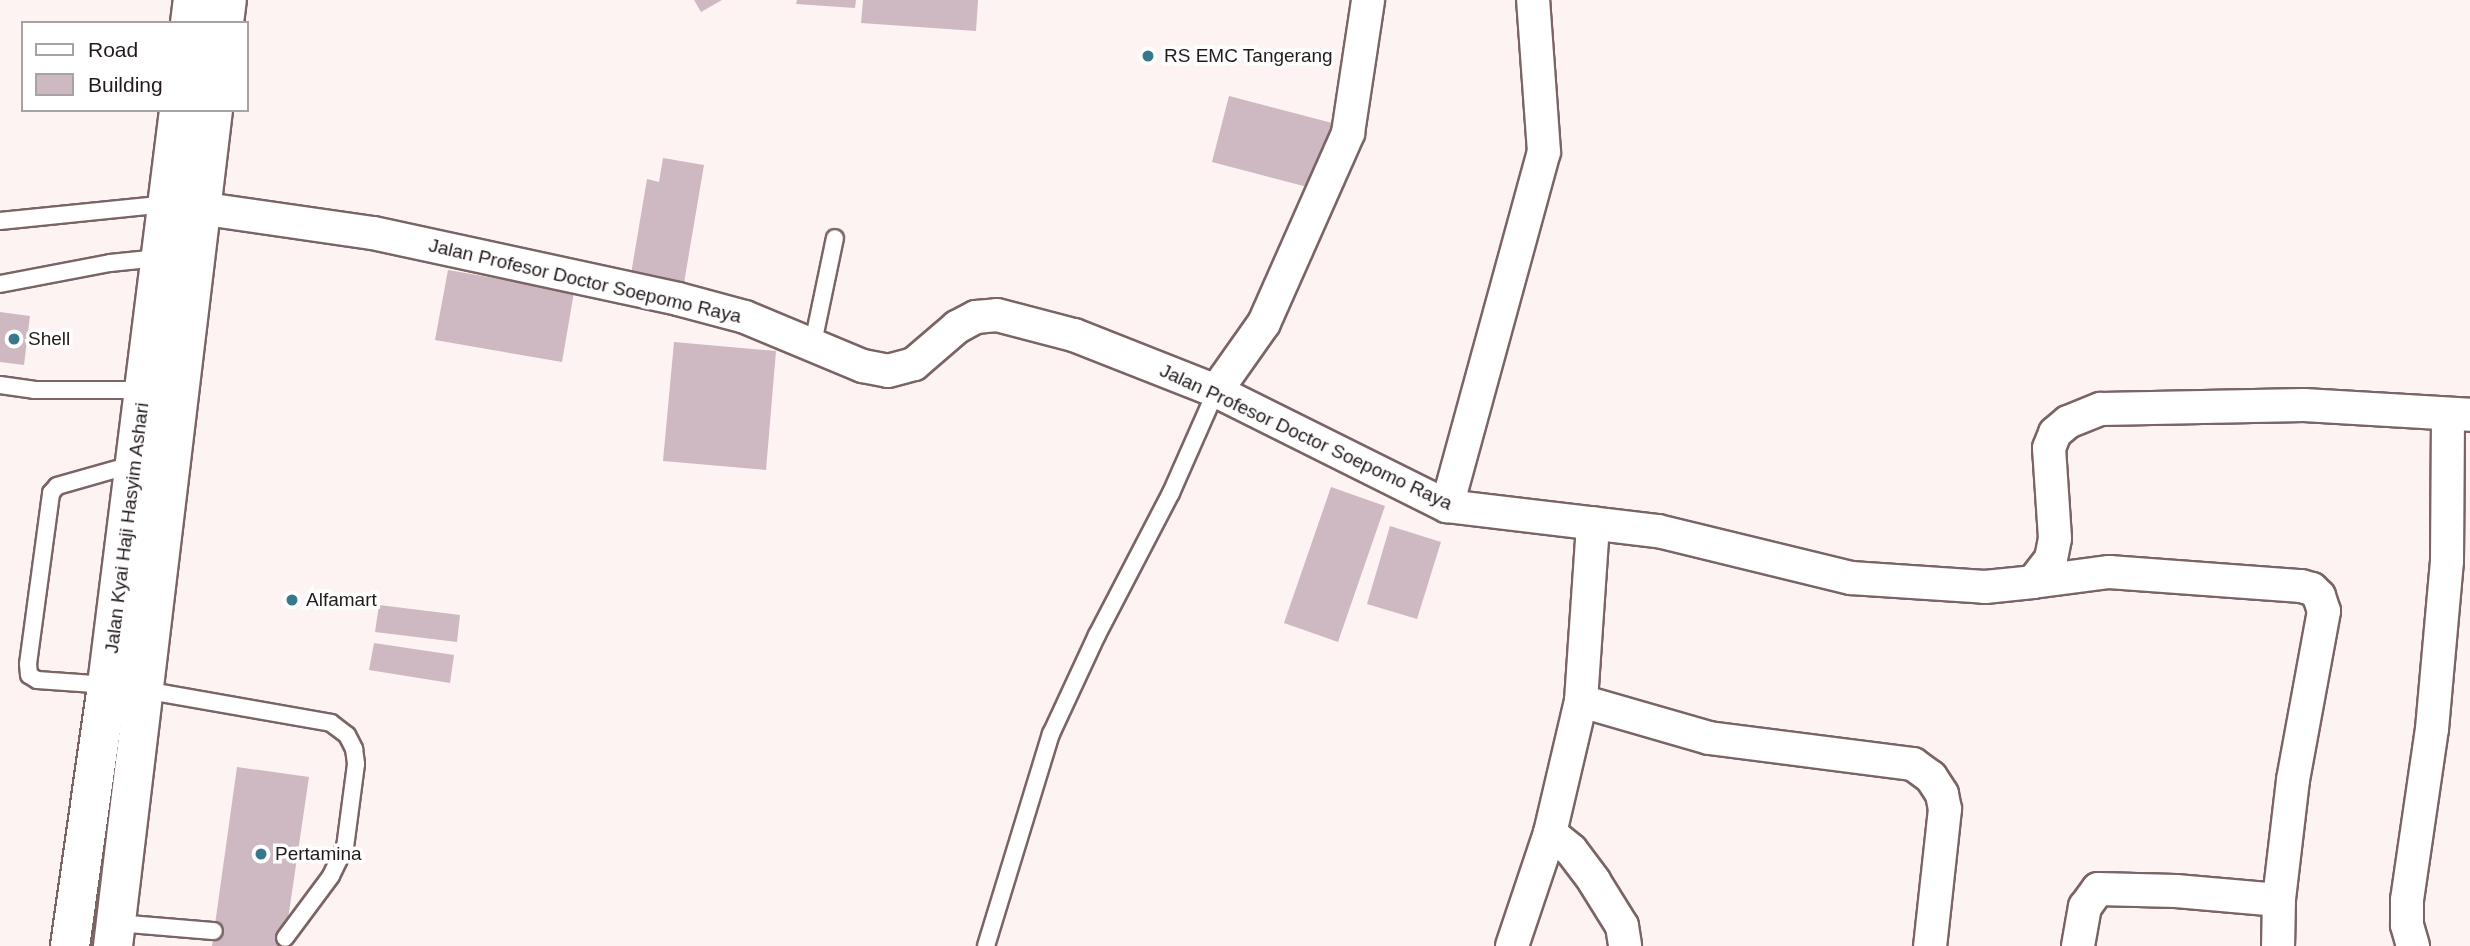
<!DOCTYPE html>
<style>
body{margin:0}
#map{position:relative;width:2470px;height:946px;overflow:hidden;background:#fdf3f2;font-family:Helvetica,sans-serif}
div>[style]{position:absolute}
.building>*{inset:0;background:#ceb8c2}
.roads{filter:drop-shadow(2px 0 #7a6464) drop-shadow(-2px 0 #7a6464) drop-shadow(0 2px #7a6464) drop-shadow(0 -2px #7a6464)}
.service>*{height:16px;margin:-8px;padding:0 8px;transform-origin:8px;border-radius:8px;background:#fff}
.minor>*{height:32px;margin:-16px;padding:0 16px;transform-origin:16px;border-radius:16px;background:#fff}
.primary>*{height:38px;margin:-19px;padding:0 19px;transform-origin:19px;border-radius:19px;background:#fff}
.dots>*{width:19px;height:19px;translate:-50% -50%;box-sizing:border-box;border:4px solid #fff;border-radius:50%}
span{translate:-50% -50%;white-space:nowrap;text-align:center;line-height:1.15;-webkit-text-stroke:7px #fff;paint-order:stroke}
.poi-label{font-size:19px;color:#231a1a}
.left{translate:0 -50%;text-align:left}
.street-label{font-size:19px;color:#231a1a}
.legend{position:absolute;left:21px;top:21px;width:228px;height:91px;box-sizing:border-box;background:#fff;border:2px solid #a7a3a3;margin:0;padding:9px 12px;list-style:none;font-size:21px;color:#231a1a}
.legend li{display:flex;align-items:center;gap:14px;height:35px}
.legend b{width:35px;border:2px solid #a7a3a3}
</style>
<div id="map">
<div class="building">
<i style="clip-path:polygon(694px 0,722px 0,701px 12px)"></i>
<i style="clip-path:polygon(797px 0,856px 0,855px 8px,796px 4px)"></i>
<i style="clip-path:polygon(863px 0,978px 0,976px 31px,861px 23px)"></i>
<i style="clip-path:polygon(1229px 96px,1336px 124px,1319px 190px,1212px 162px)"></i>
<i style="clip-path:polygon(663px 158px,704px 165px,684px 283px,631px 274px,647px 179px,659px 182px)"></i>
<i style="clip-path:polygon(448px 270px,574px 292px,562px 362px,435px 340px)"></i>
<i style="clip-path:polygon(0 312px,30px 316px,24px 365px,0 362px)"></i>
<i style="clip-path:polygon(674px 342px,776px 351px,766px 470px,663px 461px)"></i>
<i style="clip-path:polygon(1331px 487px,1385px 506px,1338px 642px,1284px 623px)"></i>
<i style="clip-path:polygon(1390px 526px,1441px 542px,1417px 619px,1367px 604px)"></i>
<i style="clip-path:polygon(379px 605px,460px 615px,457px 642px,375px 632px)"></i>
<i style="clip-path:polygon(374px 643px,454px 655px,450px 683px,369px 670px)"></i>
<i style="clip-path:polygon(237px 767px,309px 777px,284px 946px,212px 946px)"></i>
</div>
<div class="roads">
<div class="service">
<i style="left:0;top:221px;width:167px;rotate:-5.8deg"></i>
<i style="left:0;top:284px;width:112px;rotate:-10.8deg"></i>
<i style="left:110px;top:263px;width:49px;rotate:-5.8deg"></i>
<i style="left:813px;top:343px;width:107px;rotate:-78.2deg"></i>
<i style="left:0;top:385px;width:34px;rotate:8deg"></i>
<i style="left:34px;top:390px;width:110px"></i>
<i style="left:108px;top:685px;width:71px;rotate:-176deg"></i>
<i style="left:37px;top:680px;width:9px;rotate:-148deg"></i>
<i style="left:29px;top:675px;width:11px;rotate:-95deg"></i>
<i style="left:28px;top:664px;width:173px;rotate:-82.3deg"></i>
<i style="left:51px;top:493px;width:9px;rotate:-49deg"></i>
<i style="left:57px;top:486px;width:80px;rotate:-15.9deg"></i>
<i style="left:144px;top:690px;width:190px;rotate:10deg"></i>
<i style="left:331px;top:723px;width:20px;rotate:37deg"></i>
<i style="left:347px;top:735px;width:16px;rotate:63deg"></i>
<i style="left:354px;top:749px;width:15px;rotate:82deg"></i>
<i style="left:356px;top:764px;width:84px;rotate:97.5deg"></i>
<i style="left:345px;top:847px;width:32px;rotate:116deg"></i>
<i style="left:331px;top:876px;width:77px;rotate:126.6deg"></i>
<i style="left:116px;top:923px;width:98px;rotate:4.7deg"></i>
<i style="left:986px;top:946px;width:222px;rotate:-73deg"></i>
<i style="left:1051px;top:734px;width:109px;rotate:-65.1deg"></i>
<i style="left:1097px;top:635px;width:160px;rotate:-62.5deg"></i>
<i style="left:1171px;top:493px;width:111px;rotate:-66.2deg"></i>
</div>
<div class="minor">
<i style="left:178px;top:205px;width:197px;rotate:8.2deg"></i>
<i style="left:373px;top:233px;width:312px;rotate:12.2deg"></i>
<i style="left:678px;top:299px;width:69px;rotate:15deg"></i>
<i style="left:745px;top:317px;width:128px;rotate:22.6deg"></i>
<i style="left:863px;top:366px;width:25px;rotate:11deg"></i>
<i style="left:888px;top:371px;width:27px;rotate:-15deg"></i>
<i style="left:914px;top:364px;width:57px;rotate:-40.7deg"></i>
<i style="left:957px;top:327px;width:21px;rotate:-28deg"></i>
<i style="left:976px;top:317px;width:21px;rotate:-5deg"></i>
<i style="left:997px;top:315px;width:80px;rotate:14.6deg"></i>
<i style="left:1074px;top:335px;width:153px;rotate:21.5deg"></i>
<i style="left:1216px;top:391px;width:258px;rotate:26.5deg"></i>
<i style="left:1447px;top:506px;width:212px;rotate:6.8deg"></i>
<i style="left:1658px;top:531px;width:199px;rotate:13.7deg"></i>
<i style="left:1851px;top:578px;width:134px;rotate:3.8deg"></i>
<i style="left:1985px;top:587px;width:48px;rotate:-5.9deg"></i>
<i style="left:2033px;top:582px;width:29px;rotate:-52deg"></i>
<i style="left:2051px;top:559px;width:21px;rotate:-79deg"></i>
<i style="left:2055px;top:538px;width:90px;rotate:-93.8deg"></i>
<i style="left:2049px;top:448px;width:16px;rotate:-68deg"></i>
<i style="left:2055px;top:433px;width:17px;rotate:-40deg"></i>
<i style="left:2068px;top:422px;width:35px;rotate:-22deg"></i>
<i style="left:2101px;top:409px;width:203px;rotate:-1.1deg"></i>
<i style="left:2304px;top:405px;width:166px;rotate:3.4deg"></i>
<i style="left:1216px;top:391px;width:83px;rotate:-54.8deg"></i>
<i style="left:1264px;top:323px;width:208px;rotate:-66.1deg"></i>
<i style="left:1348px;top:133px;width:134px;rotate:-81.4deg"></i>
<i style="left:1447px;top:506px;width:367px;rotate:-74.7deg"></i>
<i style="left:1544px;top:152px;width:152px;rotate:-94.1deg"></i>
<i style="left:2033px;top:582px;width:77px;rotate:-7.5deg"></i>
<i style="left:2109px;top:572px;width:193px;rotate:4.2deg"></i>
<i style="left:2301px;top:586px;width:11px;rotate:15deg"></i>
<i style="left:2312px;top:589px;width:10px;rotate:45deg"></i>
<i style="left:2319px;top:596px;width:16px;rotate:72deg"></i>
<i style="left:2324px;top:611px;width:172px;rotate:100.4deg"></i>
<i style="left:2293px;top:780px;width:121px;rotate:96.7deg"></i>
<i style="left:2279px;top:900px;width:46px;rotate:91.2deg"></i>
<i style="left:1581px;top:701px;width:133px;rotate:16.1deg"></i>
<i style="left:1709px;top:738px;width:206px;rotate:7.3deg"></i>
<i style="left:1913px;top:764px;width:22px;rotate:36deg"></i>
<i style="left:1931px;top:777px;width:20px;rotate:57deg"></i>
<i style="left:1942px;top:794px;width:15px;rotate:79deg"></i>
<i style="left:1945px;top:809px;width:138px;rotate:96.2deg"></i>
<i style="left:1550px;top:833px;width:27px;rotate:39deg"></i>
<i style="left:1571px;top:850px;width:39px;rotate:53deg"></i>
<i style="left:1594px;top:881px;width:53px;rotate:58.1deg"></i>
<i style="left:1622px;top:926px;width:20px;rotate:81deg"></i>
<i style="left:1512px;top:946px;width:119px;rotate:-71.4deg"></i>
<i style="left:1550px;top:833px;width:136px;rotate:-76.8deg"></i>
<i style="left:1581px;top:701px;width:178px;rotate:-86.1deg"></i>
<i style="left:2078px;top:946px;width:40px;rotate:-80deg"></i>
<i style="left:2085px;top:907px;width:22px;rotate:-54deg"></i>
<i style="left:2098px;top:889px;width:78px;rotate:1.5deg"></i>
<i style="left:2176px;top:891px;width:103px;rotate:5deg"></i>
<i style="left:2413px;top:946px;width:22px;rotate:-106deg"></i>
<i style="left:2407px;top:925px;width:25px;rotate:-90deg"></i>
<i style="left:2407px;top:900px;width:173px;rotate:-81.7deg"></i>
<i style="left:2432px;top:729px;width:169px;rotate:-84.9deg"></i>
<i style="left:2447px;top:561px;width:146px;rotate:-89.6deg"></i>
</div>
<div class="primary">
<i style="left:190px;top:23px;width:23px;rotate:-83deg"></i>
<i style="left:224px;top:23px;width:23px;rotate:-83deg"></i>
<i style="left:70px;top:946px;width:264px;rotate:-81.9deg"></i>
<i style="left:107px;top:685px;width:579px;rotate:-82.86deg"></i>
<i style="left:113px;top:946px;width:842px;rotate:-83.18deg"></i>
</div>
</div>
<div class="dots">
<i style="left:1148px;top:56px;background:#39778d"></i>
<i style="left:14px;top:339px;background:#39778d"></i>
<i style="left:292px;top:600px;background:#39778d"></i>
<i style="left:261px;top:854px;background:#39778d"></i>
</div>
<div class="poi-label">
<span class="left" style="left:1164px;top:56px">RS EMC Tangerang</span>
<span class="left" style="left:28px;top:339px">Shell</span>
<span class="left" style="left:306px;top:600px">Alfamart</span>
<span class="left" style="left:275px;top:854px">Pertamina</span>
</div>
<div class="street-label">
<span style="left:585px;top:281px;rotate:13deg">Jalan Profesor Doctor Soepomo Raya</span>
<span style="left:1306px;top:437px;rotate:25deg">Jalan Profesor Doctor Soepomo Raya</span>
<span style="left:127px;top:528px;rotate:-83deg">Jalan Kyai Haji Hasyim Ashari</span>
</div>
<ul class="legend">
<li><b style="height:9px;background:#fff"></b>Road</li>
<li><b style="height:19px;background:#ceb8c2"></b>Building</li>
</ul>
</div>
